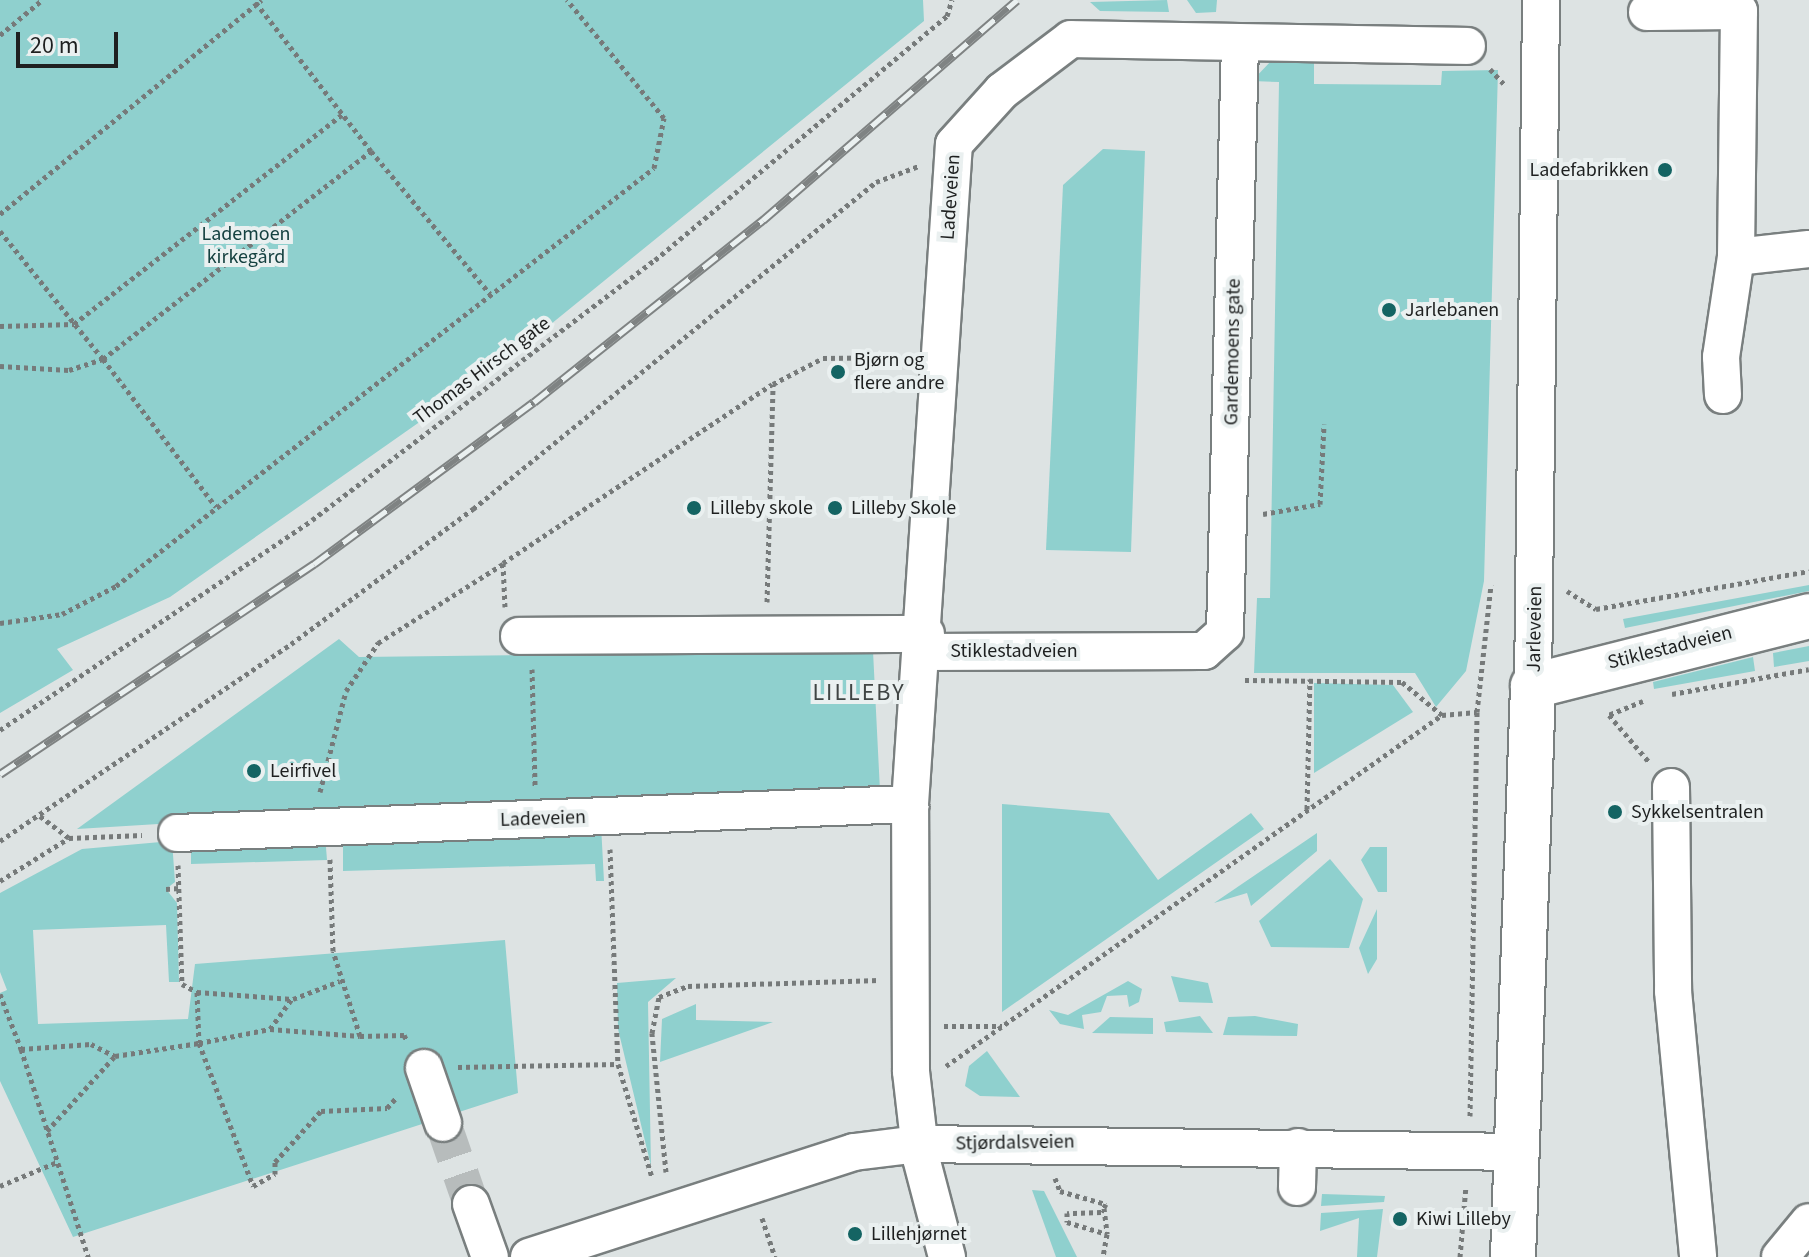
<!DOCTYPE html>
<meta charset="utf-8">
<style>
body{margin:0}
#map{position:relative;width:1809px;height:1257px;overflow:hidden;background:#dde3e3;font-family:"Source Sans 3",sans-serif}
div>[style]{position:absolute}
.green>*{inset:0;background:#8fd0ce}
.minor-tunnel>*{height:36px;margin-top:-18px;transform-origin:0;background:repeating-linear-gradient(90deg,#b7bcbc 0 36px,transparent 0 54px)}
.path>*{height:5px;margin-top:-2.5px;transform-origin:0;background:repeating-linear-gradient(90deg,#767a7a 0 4px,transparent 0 8px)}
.roads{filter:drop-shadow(2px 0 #797f7f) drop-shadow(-2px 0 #797f7f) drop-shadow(0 2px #797f7f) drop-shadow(0 -2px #797f7f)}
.minor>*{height:36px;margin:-18px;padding:0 18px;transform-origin:18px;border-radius:18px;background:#fff}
.major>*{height:44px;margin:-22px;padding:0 22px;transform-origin:22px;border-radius:22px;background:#fff}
.rail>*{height:9px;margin-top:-4.5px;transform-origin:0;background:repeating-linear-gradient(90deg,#eaf0f0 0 18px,#7f8383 0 36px);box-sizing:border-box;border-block:2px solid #7f8383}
.dots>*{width:22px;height:22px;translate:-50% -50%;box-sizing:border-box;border:4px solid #eaf0f0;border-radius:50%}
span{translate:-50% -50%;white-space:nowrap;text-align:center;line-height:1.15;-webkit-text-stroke:8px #eaf0f0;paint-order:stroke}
.poi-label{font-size:20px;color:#1e2020}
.right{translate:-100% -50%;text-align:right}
.left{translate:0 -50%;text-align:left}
.street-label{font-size:20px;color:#1e2020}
.park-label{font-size:20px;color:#154140}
.quarter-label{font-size:24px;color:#404544;letter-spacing:2px}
.scale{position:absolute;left:16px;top:32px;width:102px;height:36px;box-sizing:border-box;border:4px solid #1e2020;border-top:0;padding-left:10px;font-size:24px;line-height:28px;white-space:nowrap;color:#1e2020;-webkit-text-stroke:6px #eaf0f0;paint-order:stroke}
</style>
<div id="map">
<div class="green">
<i style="clip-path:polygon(0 0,923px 0,924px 21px,498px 367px,170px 597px,57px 649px,73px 670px,0 713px)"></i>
<i style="clip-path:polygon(1167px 0,1169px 12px,1100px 11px,1090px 2px)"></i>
<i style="clip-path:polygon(1187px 0,1217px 0,1216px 12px,1196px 13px)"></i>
<i style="clip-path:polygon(1274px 58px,1314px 59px,1314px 84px,1441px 85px,1442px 71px,1498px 70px,1484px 581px,1466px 671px,1436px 707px,1415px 673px,1254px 673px,1257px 598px,1270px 598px,1279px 82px,1252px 81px)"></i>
<i style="clip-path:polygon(1103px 149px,1145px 151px,1131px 552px,1046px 550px,1063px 185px)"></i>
<i style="clip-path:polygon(1809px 585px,1809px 591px,1625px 628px,1623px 619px)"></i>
<i style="clip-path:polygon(339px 639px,359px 657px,873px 651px,880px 791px,531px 801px,77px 829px)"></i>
<i style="clip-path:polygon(1809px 646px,1809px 661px,1774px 667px,1773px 653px)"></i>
<i style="clip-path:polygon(1753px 657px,1755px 671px,1654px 689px,1653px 682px)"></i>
<i style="clip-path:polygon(1314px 683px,1393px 685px,1413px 712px,1314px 773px)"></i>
<i style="clip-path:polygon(1002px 804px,1109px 813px,1158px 880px,1251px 813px,1264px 829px,1002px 1012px)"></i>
<i style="clip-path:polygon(601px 825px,604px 881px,596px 881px,595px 864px,343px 871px,343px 834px)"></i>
<i style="clip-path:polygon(1317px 833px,1317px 851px,1251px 906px,1247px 893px,1214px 903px)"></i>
<i style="clip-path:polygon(325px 835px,327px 860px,191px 864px,191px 840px)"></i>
<i style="clip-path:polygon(172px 841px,175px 882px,166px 889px,177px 903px,179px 982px,169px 982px,166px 925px,33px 930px,38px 1024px,188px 1019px,195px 964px,505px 940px,518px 1093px,73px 1237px,0 1081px,0 993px,7px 990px,0 972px,0 893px,82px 849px)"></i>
<i style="clip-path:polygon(1370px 847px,1387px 847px,1387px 892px,1378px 892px,1361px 860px)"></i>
<i style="clip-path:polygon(1330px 859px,1363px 899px,1349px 948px,1271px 947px,1259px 921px)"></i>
<i style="clip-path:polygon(1377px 909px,1377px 959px,1368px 974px,1359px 948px)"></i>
<i style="clip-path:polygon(1171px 976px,1208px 983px,1213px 1003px,1179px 1002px)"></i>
<i style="clip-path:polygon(676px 978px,648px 1002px,651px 1166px,618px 1029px,617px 983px)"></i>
<i style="clip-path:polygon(1128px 981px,1142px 989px,1139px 1002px,1129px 1007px,1127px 995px,1107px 996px,1101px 1012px,1082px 1015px,1084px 1029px,1060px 1024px,1049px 1010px,1068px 1015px)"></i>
<i style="clip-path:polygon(696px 1004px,696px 1020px,773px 1022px,660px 1062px,662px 1019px)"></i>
<i style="clip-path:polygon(1200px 1016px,1213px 1033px,1166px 1032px,1164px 1022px)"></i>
<i style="clip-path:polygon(1255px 1016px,1298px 1024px,1297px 1036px,1223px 1035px,1228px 1017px)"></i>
<i style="clip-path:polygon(1110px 1017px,1153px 1018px,1153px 1034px,1092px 1033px)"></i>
<i style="clip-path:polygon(987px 1051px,1020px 1097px,980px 1096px,965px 1086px,969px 1066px)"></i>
<i style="clip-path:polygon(1032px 1190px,1044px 1191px,1077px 1257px,1056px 1257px)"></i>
<i style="clip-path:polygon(1322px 1194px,1385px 1196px,1384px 1202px,1321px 1206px)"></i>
<i style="clip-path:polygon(1383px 1209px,1377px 1257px,1357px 1257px,1359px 1218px,1320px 1231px,1321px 1213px)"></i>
</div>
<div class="minor-tunnel">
<i style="left:443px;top:1123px;width:86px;rotate:70.9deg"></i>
</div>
<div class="path">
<i style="left:0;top:35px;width:55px;rotate:-39.8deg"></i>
<i style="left:1490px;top:69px;width:22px;rotate:47deg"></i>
<i style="left:371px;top:151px;width:186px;rotate:50.2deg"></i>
<i style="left:0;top:214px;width:338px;rotate:-39.3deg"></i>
<i style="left:0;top:231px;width:164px;rotate:51.2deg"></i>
<i style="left:103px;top:359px;width:339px;rotate:-37.8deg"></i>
<i style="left:371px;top:151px;width:191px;rotate:-127.8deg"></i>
<i style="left:0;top:326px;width:74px;rotate:-1.5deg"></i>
<i style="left:74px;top:324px;width:341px;rotate:-38deg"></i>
<i style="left:0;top:366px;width:69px;rotate:3.3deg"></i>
<i style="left:69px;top:370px;width:36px;rotate:-18deg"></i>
<i style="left:103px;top:359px;width:186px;rotate:52.6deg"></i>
<i style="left:1263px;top:514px;width:58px;rotate:-10deg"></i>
<i style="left:1320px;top:504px;width:80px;rotate:-87.1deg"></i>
<i style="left:1567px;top:591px;width:34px;rotate:32deg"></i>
<i style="left:1596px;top:609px;width:216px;rotate:-10.1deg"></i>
<i style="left:767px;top:602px;width:218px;rotate:-88.4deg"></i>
<i style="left:773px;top:384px;width:56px;rotate:-27.5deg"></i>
<i style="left:823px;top:358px;width:83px;rotate:-0.7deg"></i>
<i style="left:505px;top:607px;width:44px;rotate:-92.6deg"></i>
<i style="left:503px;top:563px;width:323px;rotate:-33.6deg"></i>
<i style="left:0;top:623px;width:63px;rotate:-8.3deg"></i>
<i style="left:62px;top:614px;width:61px;rotate:-27.4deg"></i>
<i style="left:116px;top:586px;width:681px;rotate:-37.85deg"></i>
<i style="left:654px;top:168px;width:51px;rotate:-78.7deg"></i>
<i style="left:664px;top:118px;width:153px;rotate:-129.4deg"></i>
<i style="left:532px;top:669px;width:118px;rotate:88.5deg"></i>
<i style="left:1245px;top:680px;width:157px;rotate:0.7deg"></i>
<i style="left:1402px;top:682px;width:52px;rotate:39.5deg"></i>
<i style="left:1672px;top:694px;width:139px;rotate:-10.3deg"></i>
<i style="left:1643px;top:701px;width:37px;rotate:158deg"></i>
<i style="left:1609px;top:715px;width:62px;rotate:49.6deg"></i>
<i style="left:0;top:730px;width:376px;rotate:-33.9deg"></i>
<i style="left:312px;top:520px;width:430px;rotate:-37.2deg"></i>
<i style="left:655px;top:260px;width:381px;rotate:-39.9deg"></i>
<i style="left:947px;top:16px;width:17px;rotate:-73deg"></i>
<i style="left:320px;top:792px;width:104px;rotate:-75.6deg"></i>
<i style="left:346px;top:691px;width:58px;rotate:-56.3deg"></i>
<i style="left:378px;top:643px;width:148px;rotate:-32.3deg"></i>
<i style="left:1307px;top:809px;width:130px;rotate:-88.7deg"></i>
<i style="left:40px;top:816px;width:36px;rotate:37deg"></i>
<i style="left:0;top:841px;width:351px;rotate:-34.1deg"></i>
<i style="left:291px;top:644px;width:227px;rotate:-36.6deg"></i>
<i style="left:473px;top:509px;width:519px;rotate:-39.06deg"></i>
<i style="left:876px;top:182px;width:46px;rotate:-20.4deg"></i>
<i style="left:610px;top:849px;width:215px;rotate:87.9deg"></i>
<i style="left:618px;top:1064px;width:118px;rotate:73.3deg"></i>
<i style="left:178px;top:865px;width:119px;rotate:88.1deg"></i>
<i style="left:182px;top:984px;width:17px;rotate:28deg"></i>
<i style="left:197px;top:992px;width:96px;rotate:4.2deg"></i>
<i style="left:293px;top:999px;width:50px;rotate:-21deg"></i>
<i style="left:0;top:881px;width:81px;rotate:-31.9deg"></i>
<i style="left:69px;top:838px;width:73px;rotate:-2.4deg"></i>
<i style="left:166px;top:889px;width:13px;rotate:-4deg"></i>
<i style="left:197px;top:992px;width:51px;rotate:87.8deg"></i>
<i style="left:199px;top:1043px;width:72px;rotate:-11.2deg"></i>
<i style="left:270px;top:1029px;width:90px;rotate:4.4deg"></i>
<i style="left:360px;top:1036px;width:89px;rotate:-107.6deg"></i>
<i style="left:333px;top:951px;width:92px;rotate:-91.9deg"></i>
<i style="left:0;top:994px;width:59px;rotate:69.1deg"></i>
<i style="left:21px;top:1049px;width:70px;rotate:-4.1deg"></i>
<i style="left:91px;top:1044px;width:27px;rotate:27deg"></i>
<i style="left:115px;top:1056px;width:85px;rotate:-8.8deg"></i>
<i style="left:199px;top:1043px;width:153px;rotate:69.3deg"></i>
<i style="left:253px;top:1186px;width:25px;rotate:-29deg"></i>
<i style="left:275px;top:1174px;width:12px;rotate:-90deg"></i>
<i style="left:275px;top:1162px;width:69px;rotate:-48deg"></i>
<i style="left:321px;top:1111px;width:66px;rotate:-2.6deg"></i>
<i style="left:387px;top:1108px;width:15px;rotate:-48deg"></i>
<i style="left:944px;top:1026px;width:58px"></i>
<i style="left:270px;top:1029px;width:37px;rotate:-54deg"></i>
<i style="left:360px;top:1036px;width:44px;rotate:-1.3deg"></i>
<i style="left:404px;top:1035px;width:7px;rotate:63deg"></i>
<i style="left:21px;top:1049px;width:219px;rotate:72.1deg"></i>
<i style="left:946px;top:1066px;width:608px;rotate:-35.29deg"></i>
<i style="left:1442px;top:715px;width:35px;rotate:-5deg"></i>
<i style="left:458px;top:1067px;width:160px;rotate:-1.1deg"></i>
<i style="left:1470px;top:1116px;width:404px;rotate:-89deg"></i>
<i style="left:1477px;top:712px;width:128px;rotate:-83.7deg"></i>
<i style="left:47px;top:1131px;width:101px;rotate:-47.8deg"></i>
<i style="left:666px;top:1172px;width:140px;rotate:-95.8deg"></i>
<i style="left:652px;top:1033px;width:37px;rotate:-79deg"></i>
<i style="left:659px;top:997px;width:31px;rotate:-21deg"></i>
<i style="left:688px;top:986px;width:191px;rotate:-1.8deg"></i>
<i style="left:1055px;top:1178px;width:14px;rotate:69deg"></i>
<i style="left:1060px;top:1191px;width:48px;rotate:15.8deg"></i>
<i style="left:1106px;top:1204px;width:9px;rotate:122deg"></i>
<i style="left:1101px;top:1212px;width:34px;rotate:178deg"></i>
<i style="left:1067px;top:1213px;width:9px;rotate:90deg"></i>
<i style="left:1067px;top:1222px;width:42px;rotate:16.7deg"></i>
<i style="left:1107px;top:1234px;width:23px;rotate:100deg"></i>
<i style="left:0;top:1186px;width:62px;rotate:-22.8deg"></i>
<i style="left:1104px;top:1208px;width:26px;rotate:83deg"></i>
<i style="left:762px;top:1218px;width:41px;rotate:71.6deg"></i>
<i style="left:1460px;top:1257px;width:71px;rotate:-85.2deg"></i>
</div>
<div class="roads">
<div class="minor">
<i style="left:1647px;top:12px;width:92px;rotate:-0.6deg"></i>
<i style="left:1739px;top:11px;width:246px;rotate:90.7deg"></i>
<i style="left:1736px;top:257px;width:73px;rotate:-6.3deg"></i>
<i style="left:1723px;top:395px;width:38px;rotate:-93deg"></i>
<i style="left:1721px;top:357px;width:101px;rotate:-81.5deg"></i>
<i style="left:519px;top:636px;width:407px;rotate:-0.3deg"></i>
<i style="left:921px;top:652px;width:283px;rotate:-0.2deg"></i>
<i style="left:1204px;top:651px;width:28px;rotate:-42deg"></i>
<i style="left:1225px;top:632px;width:589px;rotate:-88.54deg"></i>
<i style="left:1533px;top:686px;width:686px;rotate:-89.33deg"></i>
<i style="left:1671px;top:787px;width:204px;rotate:89.4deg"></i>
<i style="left:1673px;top:991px;width:267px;rotate:84.6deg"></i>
<i style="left:177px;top:833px;width:734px;rotate:-2.27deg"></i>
<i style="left:424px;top:1068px;width:58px;rotate:70.9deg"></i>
<i style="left:1297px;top:1187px;width:40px;rotate:-88.6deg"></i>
<i style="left:471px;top:1204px;width:56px;rotate:70.3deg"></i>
<i style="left:529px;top:1257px;width:342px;rotate:-17.9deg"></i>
<i style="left:854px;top:1152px;width:64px;rotate:-7.1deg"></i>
<i style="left:918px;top:1144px;width:600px;rotate:0.76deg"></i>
<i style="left:947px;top:1257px;width:102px;rotate:-104.7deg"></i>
<i style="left:921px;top:1158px;width:88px;rotate:-96.6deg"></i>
<i style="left:911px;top:1071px;width:267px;rotate:-90.2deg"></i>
<i style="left:910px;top:804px;width:661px;rotate:-86.19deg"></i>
<i style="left:954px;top:144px;width:72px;rotate:-47.8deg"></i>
<i style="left:1002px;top:91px;width:86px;rotate:-37deg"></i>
<i style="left:1071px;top:39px;width:396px;rotate:1deg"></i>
<i style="left:1780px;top:1257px;width:45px;rotate:-50.4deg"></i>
</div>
<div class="major">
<i style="left:1513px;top:1257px;width:571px;rotate:-87.99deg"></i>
<i style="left:1533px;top:686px;width:285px;rotate:-14.2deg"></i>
</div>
</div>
<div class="rail">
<i style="left:0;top:774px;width:378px;rotate:-33.8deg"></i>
<i style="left:314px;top:564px;width:273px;rotate:-36.4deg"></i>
<i style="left:534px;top:402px;width:293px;rotate:-38.5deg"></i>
<i style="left:763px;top:220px;width:336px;rotate:-40.9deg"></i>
</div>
<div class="dots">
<i style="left:1665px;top:170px;background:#146463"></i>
<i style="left:1389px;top:310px;background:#146463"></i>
<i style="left:838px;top:372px;background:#146463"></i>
<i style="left:694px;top:508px;background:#146463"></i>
<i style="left:835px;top:508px;background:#146463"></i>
<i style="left:254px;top:771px;background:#146463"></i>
<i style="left:1615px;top:812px;background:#146463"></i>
<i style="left:1400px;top:1219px;background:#146463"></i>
<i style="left:855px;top:1234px;background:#146463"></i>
</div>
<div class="poi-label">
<span class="right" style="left:1649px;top:170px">Ladefabrikken</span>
<span class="left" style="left:1405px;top:310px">Jarlebanen</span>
<span class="left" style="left:854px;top:372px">Bjørn og<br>flere andre</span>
<span class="left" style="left:710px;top:508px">Lilleby skole</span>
<span class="left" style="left:851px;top:508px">Lilleby Skole</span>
<span class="left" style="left:270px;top:771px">Leirfivel</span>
<span class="left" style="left:1631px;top:812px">Sykkelsentralen</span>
<span class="left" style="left:1416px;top:1219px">Kiwi Lilleby</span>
<span class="left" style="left:871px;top:1234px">Lillehjørnet</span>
</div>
<div class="street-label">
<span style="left:951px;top:197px;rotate:-86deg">Ladeveien</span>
<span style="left:1233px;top:352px;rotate:-89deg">Gardemoens gate</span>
<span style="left:482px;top:371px;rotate:-37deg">Thomas Hirsch gate</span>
<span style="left:1535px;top:629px;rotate:-89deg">Jarleveien</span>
<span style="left:1670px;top:648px;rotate:-14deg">Stiklestadveien</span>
<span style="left:1014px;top:651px">Stiklestadveien</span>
<span style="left:543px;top:819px;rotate:-2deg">Ladeveien</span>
<span style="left:1015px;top:1143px;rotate:-1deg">Stjørdalsveien</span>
</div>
<div class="park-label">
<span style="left:246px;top:246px">Lademoen<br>kirkegård</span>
</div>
<div class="quarter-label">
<span style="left:859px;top:693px">LILLEBY</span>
</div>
<div class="scale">20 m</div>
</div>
